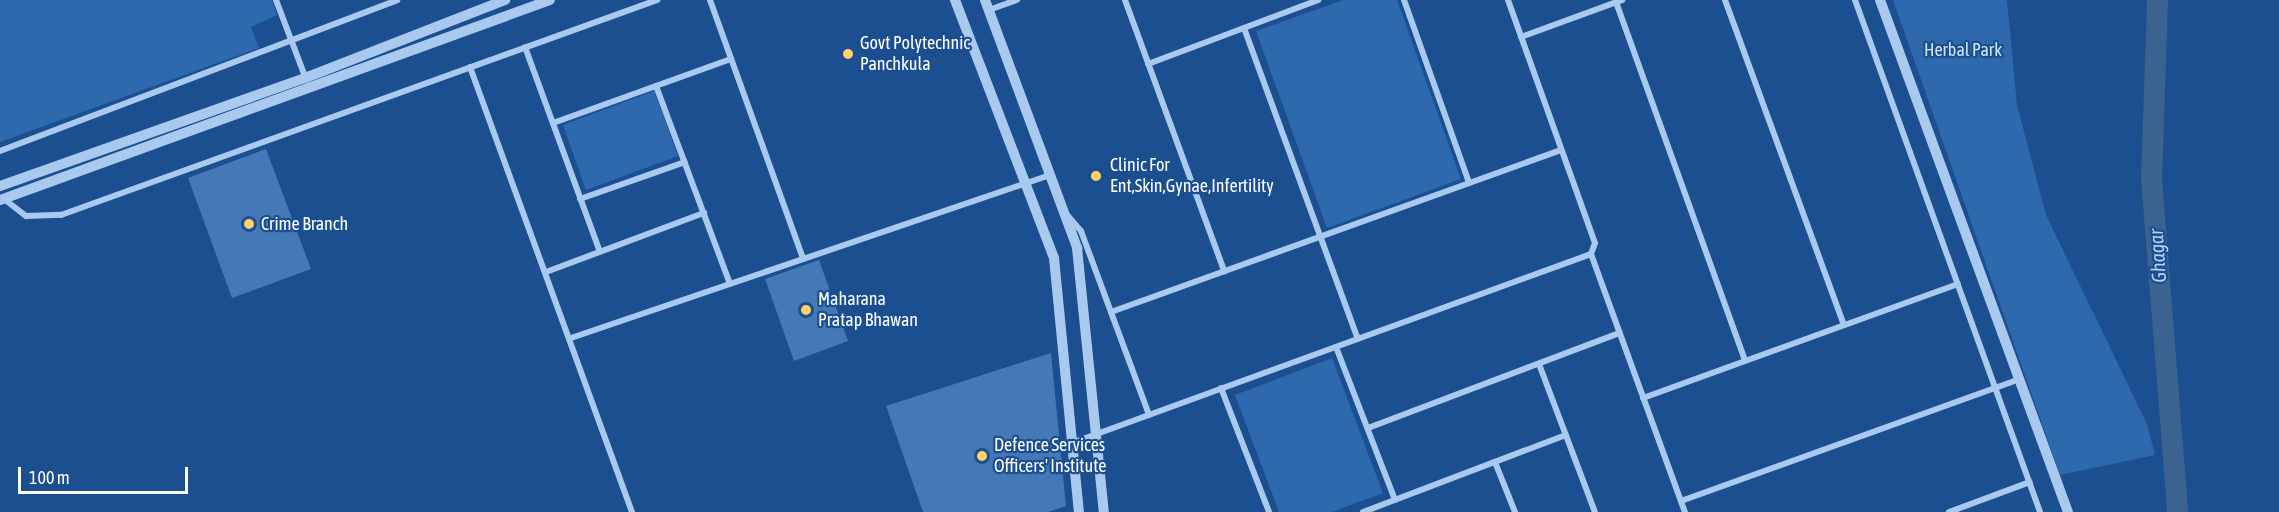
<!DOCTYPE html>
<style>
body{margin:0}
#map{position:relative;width:2279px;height:512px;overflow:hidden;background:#1b4f8f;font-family:"Asap Condensed",sans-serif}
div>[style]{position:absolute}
.green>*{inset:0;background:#2e69ad}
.river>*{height:21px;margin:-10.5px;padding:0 10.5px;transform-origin:10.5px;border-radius:10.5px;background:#3c6290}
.building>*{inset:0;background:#4478b7}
.minor>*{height:6px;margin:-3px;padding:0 3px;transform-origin:3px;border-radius:3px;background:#a9c9ee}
.tertiary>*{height:10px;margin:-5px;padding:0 5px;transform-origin:5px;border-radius:5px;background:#a9c9ee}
.dots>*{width:16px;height:16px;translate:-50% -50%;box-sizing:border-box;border:3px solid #1b4f8f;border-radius:50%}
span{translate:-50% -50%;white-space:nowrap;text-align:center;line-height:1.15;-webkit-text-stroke:4.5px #1b4f8f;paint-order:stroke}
.poi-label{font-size:18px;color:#fff}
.left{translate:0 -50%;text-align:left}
.park-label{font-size:18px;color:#cfe3fa}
.water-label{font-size:20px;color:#b5d3f5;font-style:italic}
.scale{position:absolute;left:18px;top:467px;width:170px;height:27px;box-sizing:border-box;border:3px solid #fff;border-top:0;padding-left:8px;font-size:18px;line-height:21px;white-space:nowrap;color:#fff;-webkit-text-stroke:4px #1b4f8f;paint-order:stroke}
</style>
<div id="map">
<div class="green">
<i style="clip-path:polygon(0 0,272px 0,277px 15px,251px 27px,259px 48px,0 142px)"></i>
<i style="clip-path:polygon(1343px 0,1397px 0,1461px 179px,1327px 228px,1256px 31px)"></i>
<i style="clip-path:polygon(1893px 0,2007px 0,2017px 105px,2046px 215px,2147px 424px,2155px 455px,2060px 475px)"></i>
<i style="clip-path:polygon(654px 91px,678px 156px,586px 190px,563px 125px)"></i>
<i style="clip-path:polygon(1332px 358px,1383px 493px,1332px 512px,1279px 512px,1235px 395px)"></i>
</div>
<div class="river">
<i style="left:2157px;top:0;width:178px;rotate:91.9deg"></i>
<i style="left:2151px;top:178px;width:335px;rotate:85.5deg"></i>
</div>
<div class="building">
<i style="clip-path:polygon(266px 149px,311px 269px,232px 298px,188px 178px)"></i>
<i style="clip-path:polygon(819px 260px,848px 341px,794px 361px,765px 279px)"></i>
<i style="clip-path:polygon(1051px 353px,1066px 506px,1048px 512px,923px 512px,886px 406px)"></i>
</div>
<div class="minor">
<i style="left:276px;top:0;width:85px;rotate:69.2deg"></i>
<i style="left:710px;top:0;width:275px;rotate:70.2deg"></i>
<i style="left:1125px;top:0;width:289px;rotate:69.9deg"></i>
<i style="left:1404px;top:0;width:194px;rotate:70.4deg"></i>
<i style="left:1508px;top:0;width:258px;rotate:70.3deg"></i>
<i style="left:1595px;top:243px;width:12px;rotate:110deg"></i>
<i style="left:1591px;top:254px;width:275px;rotate:70deg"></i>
<i style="left:1725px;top:0;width:346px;rotate:69.9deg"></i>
<i style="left:1855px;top:0;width:544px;rotate:70.13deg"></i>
<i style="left:1616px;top:2px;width:381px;rotate:70.2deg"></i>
<i style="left:989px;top:10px;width:30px;rotate:-20deg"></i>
<i style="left:1244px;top:28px;width:331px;rotate:69.9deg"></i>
<i style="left:1521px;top:37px;width:108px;rotate:-20.1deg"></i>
<i style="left:525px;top:47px;width:218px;rotate:69.9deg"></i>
<i style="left:1148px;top:64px;width:182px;rotate:-20.6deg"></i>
<i style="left:470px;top:67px;width:474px;rotate:70deg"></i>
<i style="left:656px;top:86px;width:211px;rotate:69.5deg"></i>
<i style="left:553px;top:123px;width:189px;rotate:-19.8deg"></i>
<i style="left:0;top:151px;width:425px;rotate:-20.8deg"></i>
<i style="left:4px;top:199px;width:28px;rotate:38deg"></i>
<i style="left:26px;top:216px;width:35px;rotate:-2deg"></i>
<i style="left:61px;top:215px;width:634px;rotate:-19.84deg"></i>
<i style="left:580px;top:199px;width:111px;rotate:-19.4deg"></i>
<i style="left:1068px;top:216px;width:20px;rotate:49deg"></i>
<i style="left:1081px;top:231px;width:196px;rotate:69.7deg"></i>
<i style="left:546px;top:272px;width:169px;rotate:-20.5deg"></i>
<i style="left:1111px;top:312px;width:478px;rotate:-19.8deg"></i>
<i style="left:571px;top:338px;width:506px;rotate:-18.79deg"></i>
<i style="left:1336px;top:347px;width:164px;rotate:68.9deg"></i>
<i style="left:1539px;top:364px;width:158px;rotate:69.3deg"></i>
<i style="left:1221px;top:388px;width:133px;rotate:68.8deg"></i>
<i style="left:1643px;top:398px;width:335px;rotate:-19.9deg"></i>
<i style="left:1368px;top:428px;width:269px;rotate:-20.7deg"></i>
<i style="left:1072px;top:443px;width:552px;rotate:-20.01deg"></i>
<i style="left:1495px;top:462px;width:54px;rotate:68.2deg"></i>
<i style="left:1681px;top:501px;width:358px;rotate:-19.8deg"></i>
<i style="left:1363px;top:512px;width:217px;rotate:-20.8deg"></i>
<i style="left:1949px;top:512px;width:86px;rotate:-20.3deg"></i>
</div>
<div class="tertiary">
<i style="left:955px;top:0;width:276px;rotate:69deg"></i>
<i style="left:1054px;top:258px;width:255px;rotate:84.4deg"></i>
<i style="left:985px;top:0;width:265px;rotate:69.6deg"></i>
<i style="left:1077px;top:248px;width:265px;rotate:84.2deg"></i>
<i style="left:1880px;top:0;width:545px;rotate:69.84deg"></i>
<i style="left:0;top:186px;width:324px;rotate:-19.5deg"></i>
<i style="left:305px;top:78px;width:215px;rotate:-21.3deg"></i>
<i style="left:0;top:200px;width:585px;rotate:-19.98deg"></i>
</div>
<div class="dots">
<i style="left:848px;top:54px;background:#ffd166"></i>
<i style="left:1096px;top:176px;background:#ffd166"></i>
<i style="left:249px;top:224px;background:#ffd166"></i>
<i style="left:806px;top:310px;background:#ffd166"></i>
<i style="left:982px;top:456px;background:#ffd166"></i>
</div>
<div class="poi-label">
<span class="left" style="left:860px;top:54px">Govt Polytechnic<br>Panchkula</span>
<span class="left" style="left:1110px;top:176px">Clinic For<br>Ent,Skin,Gynae,Infertility</span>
<span class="left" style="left:261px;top:224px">Crime Branch</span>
<span class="left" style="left:818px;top:310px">Maharana<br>Pratap Bhawan</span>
<span class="left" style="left:994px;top:456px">Defence Services<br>Officers' Institute</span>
</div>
<div class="park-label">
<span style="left:1963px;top:50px">Herbal Park</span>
</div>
<div class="water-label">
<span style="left:2157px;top:256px;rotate:-94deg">Ghagar</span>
</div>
<div class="scale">100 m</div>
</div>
